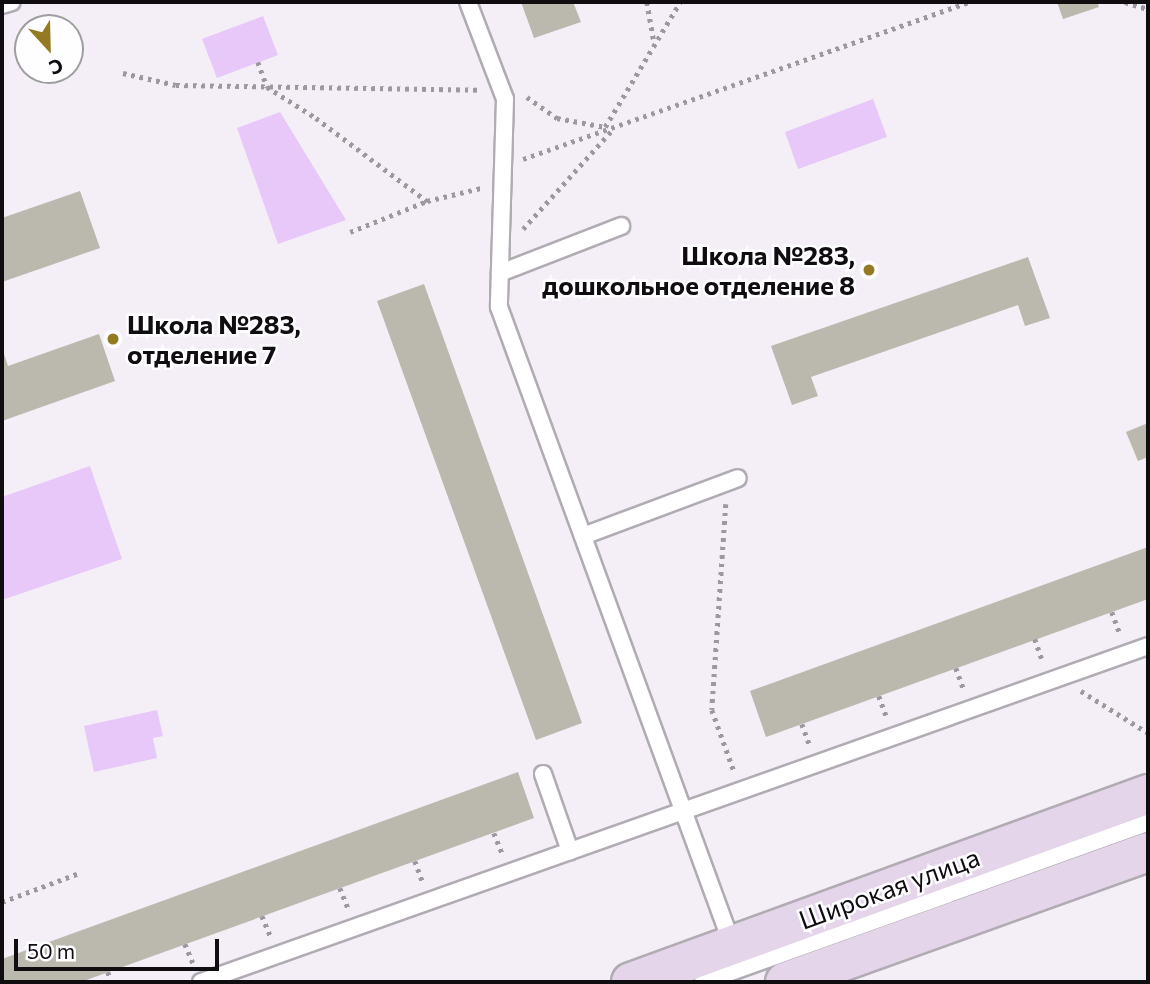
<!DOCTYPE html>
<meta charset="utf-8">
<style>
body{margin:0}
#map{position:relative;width:1150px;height:984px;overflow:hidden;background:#f4eef7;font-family:Commissioner,sans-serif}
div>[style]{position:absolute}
.green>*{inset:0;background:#e8c8f8}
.building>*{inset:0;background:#bbb8ae}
.path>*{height:4.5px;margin-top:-2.25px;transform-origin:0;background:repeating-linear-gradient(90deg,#9d989f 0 3.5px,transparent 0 8.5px)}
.roads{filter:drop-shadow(2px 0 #b1abb3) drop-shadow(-2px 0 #b1abb3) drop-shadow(0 2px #b1abb3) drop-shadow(0 -2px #b1abb3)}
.service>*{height:16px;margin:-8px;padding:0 8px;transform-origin:8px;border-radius:8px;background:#fff}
.secondary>*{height:38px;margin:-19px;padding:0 19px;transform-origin:19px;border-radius:19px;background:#e4d5eb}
.dots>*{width:19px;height:19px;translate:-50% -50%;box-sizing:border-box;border:4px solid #fefdff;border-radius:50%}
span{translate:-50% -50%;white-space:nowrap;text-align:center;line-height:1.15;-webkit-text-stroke:5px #fefdff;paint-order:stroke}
.poi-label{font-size:26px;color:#0f0d10;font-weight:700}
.right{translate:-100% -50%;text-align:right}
.left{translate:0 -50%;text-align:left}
.street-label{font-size:26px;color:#0f0d10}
.frame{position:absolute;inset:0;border:4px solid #0f0d10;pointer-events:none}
.north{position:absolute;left:14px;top:14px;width:70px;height:70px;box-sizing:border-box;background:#fefdff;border:2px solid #9e9d9f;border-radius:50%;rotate:158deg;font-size:19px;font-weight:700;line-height:28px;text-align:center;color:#0f0d10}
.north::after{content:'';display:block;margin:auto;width:24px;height:32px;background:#947b22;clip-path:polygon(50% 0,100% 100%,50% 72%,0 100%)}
.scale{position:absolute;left:14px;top:939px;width:205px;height:32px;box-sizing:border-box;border:4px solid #0f0d10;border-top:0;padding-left:9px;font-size:21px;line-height:24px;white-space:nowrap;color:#0f0d10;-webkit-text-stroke:5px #fefdff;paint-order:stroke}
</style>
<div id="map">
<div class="green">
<i style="clip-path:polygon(263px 16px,278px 55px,217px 78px,202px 39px)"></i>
<i style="clip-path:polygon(873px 99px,887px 137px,798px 169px,785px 132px)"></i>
<i style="clip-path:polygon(280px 112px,346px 220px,278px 244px,237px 128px)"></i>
<i style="clip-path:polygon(90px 466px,122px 559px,2px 600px,2px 497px)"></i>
<i style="clip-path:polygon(157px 710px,163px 736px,153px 738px,157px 758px,94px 772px,84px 726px)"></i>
</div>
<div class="building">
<i style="clip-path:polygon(521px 2px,573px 2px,581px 22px,534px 38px)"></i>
<i style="clip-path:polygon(1057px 2px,1097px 2px,1099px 7px,1063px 19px)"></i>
<i style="clip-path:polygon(80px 191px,100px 248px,2px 282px,2px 218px)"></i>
<i style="clip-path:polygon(1028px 257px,1050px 318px,1025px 326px,1018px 305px,811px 377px,818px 396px,792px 405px,771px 346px)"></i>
<i style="clip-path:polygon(424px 284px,582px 723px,536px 740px,377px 301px)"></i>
<i style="clip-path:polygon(99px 334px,115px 381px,2px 421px,2px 348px,8px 366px)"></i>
<i style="clip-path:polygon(1148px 423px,1148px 457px,1138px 461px,1126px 432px)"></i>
<i style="clip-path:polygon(1148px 547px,1148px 599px,766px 737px,750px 691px)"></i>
<i style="clip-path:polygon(518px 772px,534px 818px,81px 982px,2px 982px,2px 959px)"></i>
</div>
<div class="path">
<i style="left:647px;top:2px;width:40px;rotate:80deg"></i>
<i style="left:1125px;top:2px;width:24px;rotate:17deg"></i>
<i style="left:258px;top:62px;width:27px;rotate:70deg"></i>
<i style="left:267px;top:87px;width:58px;rotate:32.3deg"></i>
<i style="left:316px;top:118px;width:139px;rotate:36.8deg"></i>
<i style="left:123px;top:73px;width:54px;rotate:12.8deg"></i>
<i style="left:176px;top:85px;width:305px;rotate:0.9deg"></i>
<i style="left:527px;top:97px;width:37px;rotate:35deg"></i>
<i style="left:557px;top:118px;width:49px;rotate:10.6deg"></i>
<i style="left:605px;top:127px;width:146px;rotate:-59deg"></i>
<i style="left:523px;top:159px;width:474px;rotate:-19.4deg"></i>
<i style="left:523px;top:229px;width:135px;rotate:-48deg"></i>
<i style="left:350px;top:232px;width:83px;rotate:-21.9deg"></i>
<i style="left:427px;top:201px;width:56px;rotate:-13.5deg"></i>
<i style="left:726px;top:504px;width:206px;rotate:93.9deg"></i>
<i style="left:712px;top:710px;width:65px;rotate:70.2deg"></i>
<i style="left:1112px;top:612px;width:23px;rotate:70deg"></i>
<i style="left:1035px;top:639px;width:24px;rotate:71deg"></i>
<i style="left:956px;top:668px;width:23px;rotate:70deg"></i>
<i style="left:1081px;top:691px;width:79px;rotate:32.1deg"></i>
<i style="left:879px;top:696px;width:23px;rotate:70deg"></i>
<i style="left:802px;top:724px;width:23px;rotate:70deg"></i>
<i style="left:494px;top:833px;width:24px;rotate:68deg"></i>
<i style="left:415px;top:861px;width:23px;rotate:70deg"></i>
<i style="left:340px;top:888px;width:24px;rotate:68deg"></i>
<i style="left:2px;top:902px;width:82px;rotate:-20.6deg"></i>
<i style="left:262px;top:916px;width:21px;rotate:67deg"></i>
<i style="left:185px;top:944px;width:21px;rotate:67deg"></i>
<i style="left:108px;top:972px;width:10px;rotate:73deg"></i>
</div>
<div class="roads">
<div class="service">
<i style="left:468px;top:2px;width:104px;rotate:69.1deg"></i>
<i style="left:505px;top:99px;width:208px;rotate:91.7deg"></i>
<i style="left:499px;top:307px;width:678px;rotate:69.91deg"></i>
<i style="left:2px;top:5px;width:10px;rotate:-17deg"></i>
<i style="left:500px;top:273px;width:130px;rotate:-21.2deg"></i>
<i style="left:583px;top:536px;width:165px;rotate:-20.5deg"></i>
<i style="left:543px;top:774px;width:82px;rotate:70.7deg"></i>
<i style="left:201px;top:982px;width:1005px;rotate:-19.53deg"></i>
<i style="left:703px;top:982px;width:473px;rotate:-19.7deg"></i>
</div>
<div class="secondary">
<i style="left:631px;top:982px;width:550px;rotate:-19.98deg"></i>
<i style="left:785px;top:982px;width:386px;rotate:-19.7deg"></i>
</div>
</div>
<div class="dots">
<i style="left:869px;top:270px;background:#947b22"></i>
<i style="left:113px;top:339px;background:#947b22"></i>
</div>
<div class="poi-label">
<span class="right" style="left:855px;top:270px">Школа №283,<br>дошкольное отделение 8</span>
<span class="left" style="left:127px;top:339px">Школа №283,<br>отделение 7</span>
</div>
<div class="street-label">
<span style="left:889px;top:888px;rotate:-20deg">Широкая улица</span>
</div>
<div class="frame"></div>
<div class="north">С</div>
<div class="scale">50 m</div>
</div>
